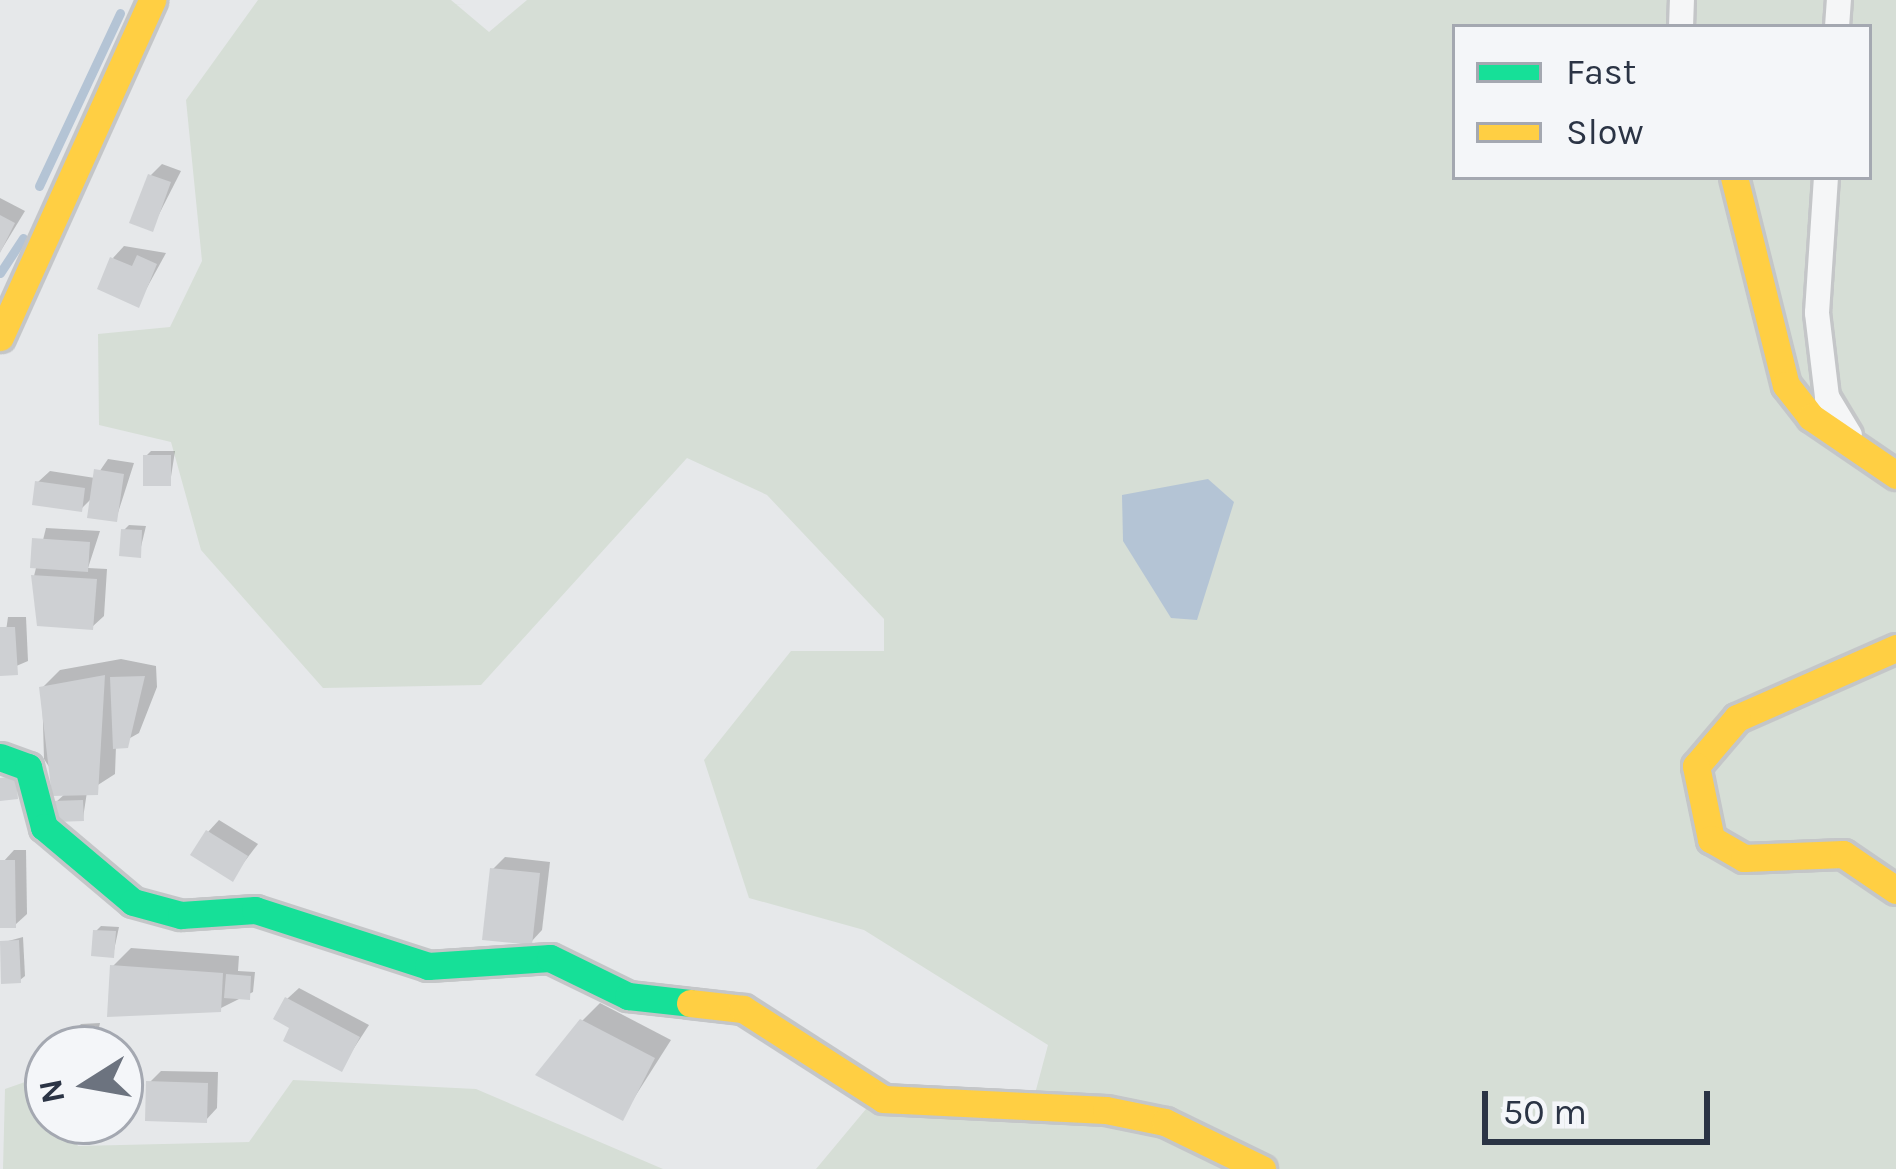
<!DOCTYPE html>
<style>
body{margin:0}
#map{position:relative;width:1896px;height:1169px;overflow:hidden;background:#e6e8ea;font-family:Karla,sans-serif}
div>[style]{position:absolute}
.green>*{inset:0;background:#d6ded6}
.water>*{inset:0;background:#b4c4d5}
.shadow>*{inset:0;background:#0003}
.stream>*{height:9px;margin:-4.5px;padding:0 4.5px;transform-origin:4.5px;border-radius:4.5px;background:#b4c4d5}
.building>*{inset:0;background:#ced0d3}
.roads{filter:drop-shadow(3px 0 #c4c6c8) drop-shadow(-3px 0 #c4c6c8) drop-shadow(0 3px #c4c6c8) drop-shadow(0 -3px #c4c6c8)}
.street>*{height:24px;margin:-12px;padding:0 12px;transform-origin:12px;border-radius:12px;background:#f5f6f7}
.fast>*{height:27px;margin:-13.5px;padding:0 13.5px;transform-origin:13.5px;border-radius:13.5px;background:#16e098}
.slow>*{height:27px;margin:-13.5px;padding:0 13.5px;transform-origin:13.5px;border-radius:13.5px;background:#ffcf43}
span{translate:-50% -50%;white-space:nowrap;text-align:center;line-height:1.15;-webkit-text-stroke:12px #f4f6f9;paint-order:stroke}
.legend{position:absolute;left:1452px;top:24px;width:420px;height:156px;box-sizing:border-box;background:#f4f6f9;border:3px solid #a4a8b1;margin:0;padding:15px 21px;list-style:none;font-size:36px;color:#2b3445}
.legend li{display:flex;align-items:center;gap:24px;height:60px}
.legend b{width:60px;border:3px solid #a4a8b1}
.north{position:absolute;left:24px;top:1025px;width:120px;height:120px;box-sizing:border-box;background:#f4f6f9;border:3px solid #a4a8b1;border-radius:50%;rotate:259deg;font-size:33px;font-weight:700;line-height:48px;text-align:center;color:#2b3445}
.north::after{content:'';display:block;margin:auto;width:42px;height:54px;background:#6c737f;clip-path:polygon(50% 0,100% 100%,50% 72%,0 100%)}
.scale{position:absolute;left:1482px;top:1091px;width:228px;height:54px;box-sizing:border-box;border:6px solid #2b3445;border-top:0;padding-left:15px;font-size:36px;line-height:42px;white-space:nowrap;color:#2b3445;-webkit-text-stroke:9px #f4f6f9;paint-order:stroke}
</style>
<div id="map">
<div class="green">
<i style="clip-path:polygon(evenodd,258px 0,451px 0,489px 32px,527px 0,1896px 0,1896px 1169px,816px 1169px,871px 1103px,1029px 1116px,1048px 1045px,864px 930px,749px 898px,704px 760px,791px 651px,884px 651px,884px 619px,767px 495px,687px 458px,481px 685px,323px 688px,201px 550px,171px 442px,99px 425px,98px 334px,170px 327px,202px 261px,186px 100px,258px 0,1455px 27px,1869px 27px,1869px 177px,1455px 177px,1455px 27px)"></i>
<i style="clip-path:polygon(45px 1075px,48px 1121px,66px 1121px,78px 1146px,249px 1142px,293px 1080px,476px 1089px,663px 1169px,3px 1169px,5px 1089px)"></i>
</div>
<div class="water">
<i style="clip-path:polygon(1208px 479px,1234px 502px,1197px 620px,1171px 618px,1123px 541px,1122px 495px)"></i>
</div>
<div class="shadow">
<i style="clip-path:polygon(162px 164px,181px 171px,152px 228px,151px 175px)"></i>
<i style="clip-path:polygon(0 198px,25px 211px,0 252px)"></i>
<i style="clip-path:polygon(124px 246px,166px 253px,138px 304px,113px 258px)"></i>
<i style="clip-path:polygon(151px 451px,175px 451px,170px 483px,146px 456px)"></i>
<i style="clip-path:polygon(108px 459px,134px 463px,116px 519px,93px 497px,81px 509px,38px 482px,50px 471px,95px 478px)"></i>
<i style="clip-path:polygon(129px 525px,146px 526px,139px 555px,124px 530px)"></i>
<i style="clip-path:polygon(46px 528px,100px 531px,88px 568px,107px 569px,104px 616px,92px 627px,34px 576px)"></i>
<i style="clip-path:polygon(8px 617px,26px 617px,28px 661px,0 673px)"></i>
<i style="clip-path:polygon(121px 659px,156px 666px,157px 687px,139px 733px,116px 746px,115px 774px,87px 792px,83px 818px,56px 802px,66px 793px,44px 759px,42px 688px,60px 670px)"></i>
<i style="clip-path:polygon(219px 820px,258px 844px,232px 878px,208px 832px)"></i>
<i style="clip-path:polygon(14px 850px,26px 850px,27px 914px,15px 925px,3px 862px)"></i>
<i style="clip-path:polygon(505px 857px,550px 862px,542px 930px,531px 942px,493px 869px)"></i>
<i style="clip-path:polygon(101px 926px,119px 927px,113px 955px,96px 931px)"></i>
<i style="clip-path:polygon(23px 937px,25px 976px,20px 980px,1px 943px)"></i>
<i style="clip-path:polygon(131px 948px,239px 956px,238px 971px,255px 972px,253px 992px,219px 1009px,113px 966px)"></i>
<i style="clip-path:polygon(299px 988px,369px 1025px,341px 1068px,293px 1027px,287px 999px)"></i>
<i style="clip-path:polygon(600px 1003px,671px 1040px,622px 1117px,582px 1021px)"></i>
<i style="clip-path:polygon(100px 1023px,96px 1042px,76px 1029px,81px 1024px)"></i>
<i style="clip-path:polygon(161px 1071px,218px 1072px,217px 1108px,206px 1120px,149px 1083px)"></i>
</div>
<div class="stream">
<i style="left:39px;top:186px;width:191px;rotate:-64.9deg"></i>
<i style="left:0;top:273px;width:42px;rotate:-56.7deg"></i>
</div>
<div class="building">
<i style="clip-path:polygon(148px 174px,171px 182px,153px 232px,129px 223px)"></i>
<i style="clip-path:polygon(0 215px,15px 223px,0 253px)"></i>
<i style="clip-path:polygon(137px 255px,157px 264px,139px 308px,97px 289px,110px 257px,132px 266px)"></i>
<i style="clip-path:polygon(143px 455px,171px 455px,171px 486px,143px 486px)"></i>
<i style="clip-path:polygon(94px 469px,124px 474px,117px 522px,87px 518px)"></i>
<i style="clip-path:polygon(35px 481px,85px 488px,82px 512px,32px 505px)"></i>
<i style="clip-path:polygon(121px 529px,142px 530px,141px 558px,119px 556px)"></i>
<i style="clip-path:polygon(32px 538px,90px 542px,88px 572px,30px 568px)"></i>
<i style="clip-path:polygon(31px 575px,97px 579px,93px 630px,37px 626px)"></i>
<i style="clip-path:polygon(0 627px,15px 627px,18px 675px,0 676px)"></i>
<i style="clip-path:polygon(105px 675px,98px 795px,52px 796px,39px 687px)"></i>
<i style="clip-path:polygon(145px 676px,128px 748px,113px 749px,110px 677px)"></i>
<i style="clip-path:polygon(16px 776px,18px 799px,0 801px,0 778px)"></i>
<i style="clip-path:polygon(83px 800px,84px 821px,54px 822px,53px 801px)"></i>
<i style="clip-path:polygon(206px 830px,248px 856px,233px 882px,190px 855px)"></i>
<i style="clip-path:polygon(0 860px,15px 860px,16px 928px,0 928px)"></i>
<i style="clip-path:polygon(490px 868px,540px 873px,532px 945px,482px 940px)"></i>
<i style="clip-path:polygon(93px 930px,116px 931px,114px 958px,91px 956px)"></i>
<i style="clip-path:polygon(19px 940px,21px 983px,1px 984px,0 941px)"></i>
<i style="clip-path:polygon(110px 965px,223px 973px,221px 1012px,107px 1017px)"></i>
<i style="clip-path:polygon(226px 974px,251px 976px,250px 1000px,224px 998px)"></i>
<i style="clip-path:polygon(285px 997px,360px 1037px,342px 1072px,283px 1041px,289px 1028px,273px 1019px)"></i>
<i style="clip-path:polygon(580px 1019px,655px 1058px,623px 1121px,535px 1075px)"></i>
<i style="clip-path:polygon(96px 1026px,98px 1045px,74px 1046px,73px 1027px)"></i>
<i style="clip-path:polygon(146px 1081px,208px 1083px,207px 1123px,145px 1121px)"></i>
<i style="clip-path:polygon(90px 1121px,117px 1121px,118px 1130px,91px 1132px)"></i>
</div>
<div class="roads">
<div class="street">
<i style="left:1681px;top:27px;width:27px;rotate:-88deg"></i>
<i style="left:1837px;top:27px;width:27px;rotate:-86deg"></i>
<i style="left:1826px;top:177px;width:136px;rotate:93.8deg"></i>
<i style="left:1817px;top:313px;width:85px;rotate:83.2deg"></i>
<i style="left:1827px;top:397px;width:44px;rotate:58.8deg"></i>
</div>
<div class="fast">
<i style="left:0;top:757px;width:30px;rotate:20deg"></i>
<i style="left:28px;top:767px;width:62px;rotate:75.1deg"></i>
<i style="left:44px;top:827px;width:116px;rotate:40.1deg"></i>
<i style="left:133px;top:902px;width:50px;rotate:15.2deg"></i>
<i style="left:181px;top:915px;width:74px;rotate:-3.9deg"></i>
<i style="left:255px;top:910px;width:182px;rotate:17.9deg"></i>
<i style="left:428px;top:966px;width:122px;rotate:-3.8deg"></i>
<i style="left:550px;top:958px;width:87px;rotate:26deg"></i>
<i style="left:628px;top:996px;width:62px;rotate:6.4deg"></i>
</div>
<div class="slow">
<i style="left:1734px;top:177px;width:214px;rotate:76deg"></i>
<i style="left:1786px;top:385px;width:41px;rotate:52deg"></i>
<i style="left:1811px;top:417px;width:103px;rotate:34.3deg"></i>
<i style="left:0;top:337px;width:370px;rotate:-65.7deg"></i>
<i style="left:1896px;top:648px;width:174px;rotate:156.2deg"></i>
<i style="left:1737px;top:718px;width:63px;rotate:130.5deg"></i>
<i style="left:1696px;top:766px;width:75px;rotate:78.4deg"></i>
<i style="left:1711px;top:839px;width:38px;rotate:30deg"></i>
<i style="left:1744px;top:858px;width:99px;rotate:-2.3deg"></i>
<i style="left:1843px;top:854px;width:64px;rotate:34.2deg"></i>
<i style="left:690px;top:1003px;width:53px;rotate:6.5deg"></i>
<i style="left:743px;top:1009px;width:166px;rotate:32.7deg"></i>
<i style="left:883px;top:1099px;width:223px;rotate:2.8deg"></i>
<i style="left:1106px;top:1110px;width:60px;rotate:11.5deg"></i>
<i style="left:1165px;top:1122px;width:108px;rotate:25.9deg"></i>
</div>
</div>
<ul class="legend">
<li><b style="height:15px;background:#16e098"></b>Fast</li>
<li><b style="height:15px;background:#ffcf43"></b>Slow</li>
</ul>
<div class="north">N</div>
<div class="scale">50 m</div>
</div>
